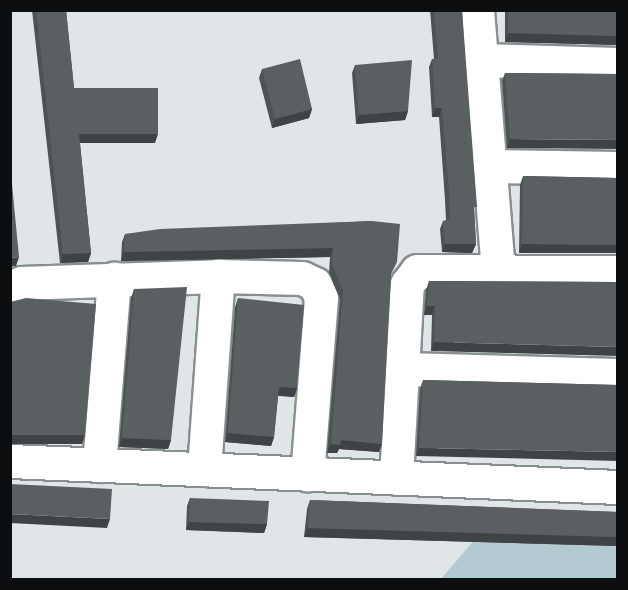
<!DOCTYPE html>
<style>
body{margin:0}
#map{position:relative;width:628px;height:590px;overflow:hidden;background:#e0e6e8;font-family:"DejaVu Sans",sans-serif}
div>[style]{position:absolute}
.green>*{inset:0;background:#b3cad2}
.roads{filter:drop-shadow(2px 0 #898e90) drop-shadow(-2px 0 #898e90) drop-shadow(0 2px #898e90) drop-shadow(0 -2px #898e90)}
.minor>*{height:33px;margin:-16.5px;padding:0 16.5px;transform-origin:16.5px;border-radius:16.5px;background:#fff}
.wall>*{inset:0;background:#4d5354}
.shaded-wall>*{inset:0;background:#3f4345}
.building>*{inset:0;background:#5a6062}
span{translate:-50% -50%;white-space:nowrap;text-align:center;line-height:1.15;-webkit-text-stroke:4.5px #fff;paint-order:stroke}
.frame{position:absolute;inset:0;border:12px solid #0c0e0f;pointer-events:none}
</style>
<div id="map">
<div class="green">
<i style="clip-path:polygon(482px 531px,617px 536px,617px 579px,440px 580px)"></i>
</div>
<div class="roads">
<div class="minor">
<i style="left:477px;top:10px;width:260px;rotate:85.4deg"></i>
<i style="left:481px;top:60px;width:137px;rotate:1.7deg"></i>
<i style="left:490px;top:166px;width:128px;rotate:0.9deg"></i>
<i style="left:10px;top:293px;width:15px;rotate:-42deg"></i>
<i style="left:21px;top:283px;width:197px;rotate:-2deg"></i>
<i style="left:218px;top:276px;width:84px;rotate:1.4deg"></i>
<i style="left:302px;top:278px;width:14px;rotate:25deg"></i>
<i style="left:315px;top:284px;width:15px;rotate:67deg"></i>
<i style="left:321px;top:298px;width:177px;rotate:94.5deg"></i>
<i style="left:404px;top:369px;width:214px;rotate:1.6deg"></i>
<i style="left:10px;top:461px;width:609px;rotate:2.45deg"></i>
<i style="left:99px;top:465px;width:187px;rotate:-85.4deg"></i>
<i style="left:204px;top:469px;width:194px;rotate:-85.9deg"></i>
<i style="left:396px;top:478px;width:194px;rotate:-86.8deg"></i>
<i style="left:407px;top:284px;width:16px;rotate:-52deg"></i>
<i style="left:417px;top:271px;width:201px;rotate:0.3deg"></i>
</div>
</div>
<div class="wall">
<i style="clip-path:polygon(32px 10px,66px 10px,74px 88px,155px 143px,80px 143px,91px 253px,88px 262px,60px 263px)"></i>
<i style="clip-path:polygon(430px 10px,462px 10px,476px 244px,472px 253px,442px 252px,440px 229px,443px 221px,446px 220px,445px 200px,439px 117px,432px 117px,429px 67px,432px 59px,434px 59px)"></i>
<i style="clip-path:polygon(505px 10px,618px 10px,618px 45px,505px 42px)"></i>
<i style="clip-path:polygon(355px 65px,408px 111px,405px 120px,356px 124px,352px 73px)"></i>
<i style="clip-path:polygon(262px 69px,312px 109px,309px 118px,272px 128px,259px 78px)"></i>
<i style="clip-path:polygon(505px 73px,618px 74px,507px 148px,502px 81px)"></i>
<i style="clip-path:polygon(523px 176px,618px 178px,618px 253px,519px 253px,520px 185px)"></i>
<i style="clip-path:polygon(372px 221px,391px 276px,379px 452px,339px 449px,337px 453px,327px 453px,340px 299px,329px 273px,330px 257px,121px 261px,122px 242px,125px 234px)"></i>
<i style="clip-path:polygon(429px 281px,618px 282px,431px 351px,432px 315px,424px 315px,426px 290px)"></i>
<i style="clip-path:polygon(134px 289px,171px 440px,168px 449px,119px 447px,131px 298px)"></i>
<i style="clip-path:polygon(238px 298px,297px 388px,294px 397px,278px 396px,274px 437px,271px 446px,225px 442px,235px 307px)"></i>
<i style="clip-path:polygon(423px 380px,618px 385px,416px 456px,420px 389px)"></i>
<i style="clip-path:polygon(190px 498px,267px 524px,264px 533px,186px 530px,187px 506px)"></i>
<i style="clip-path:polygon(310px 500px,618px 512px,618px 546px,304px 537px,307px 509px)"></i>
</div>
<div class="shaded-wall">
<i style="clip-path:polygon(508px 33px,618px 36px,618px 45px,505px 42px)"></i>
<i style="clip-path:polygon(435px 108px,442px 108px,439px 117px,432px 117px)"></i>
<i style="clip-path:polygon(312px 109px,309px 118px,272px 128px,275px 119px)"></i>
<i style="clip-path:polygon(408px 111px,405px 120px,356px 124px,359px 115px)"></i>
<i style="clip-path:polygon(79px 134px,158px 134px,155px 143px,76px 143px)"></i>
<i style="clip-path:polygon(510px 139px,618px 140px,618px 149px,507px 148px)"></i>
<i style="clip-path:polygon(445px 244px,476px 244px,472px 253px,442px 252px)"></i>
<i style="clip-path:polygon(522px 244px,618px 245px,618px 253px,519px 253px)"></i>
<i style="clip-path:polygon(333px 248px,330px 257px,121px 261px,124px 252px)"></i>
<i style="clip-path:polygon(91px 253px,88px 262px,60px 263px,63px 254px)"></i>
<i style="clip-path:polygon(19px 257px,16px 266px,10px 266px,10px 258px)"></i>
<i style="clip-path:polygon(427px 306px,435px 306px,432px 315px,424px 315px)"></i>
<i style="clip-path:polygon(434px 342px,618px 347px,618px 356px,431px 351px)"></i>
<i style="clip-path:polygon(279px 387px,297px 388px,294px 397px,276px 395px)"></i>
<i style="clip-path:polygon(228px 433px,274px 437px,271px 446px,225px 442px)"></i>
<i style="clip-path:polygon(10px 435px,85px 435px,82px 444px,10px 444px)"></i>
<i style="clip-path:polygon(122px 438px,171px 440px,168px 449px,119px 447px)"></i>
<i style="clip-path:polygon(341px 440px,382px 444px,379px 452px,339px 449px,337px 453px,327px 453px,331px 444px)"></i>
<i style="clip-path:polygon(419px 448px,618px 452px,618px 461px,416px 456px)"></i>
<i style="clip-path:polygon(10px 514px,110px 519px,107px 528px,10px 523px)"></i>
<i style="clip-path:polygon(189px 522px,267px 524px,264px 533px,186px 530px)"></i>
<i style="clip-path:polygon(308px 528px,618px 537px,618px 546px,304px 537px)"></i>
</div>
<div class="building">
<i style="clip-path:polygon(36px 10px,66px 10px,74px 88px,158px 88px,158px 134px,79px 134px,91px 253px,63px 254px)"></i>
<i style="clip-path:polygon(434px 10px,462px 10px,477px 207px,474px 207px,476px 244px,445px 244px,443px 221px,450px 220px,449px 191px,442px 108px,435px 108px,432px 59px,438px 58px)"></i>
<i style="clip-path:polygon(508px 10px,618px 10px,618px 36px,508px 33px)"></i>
<i style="clip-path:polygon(300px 59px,312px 109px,275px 119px,262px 69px)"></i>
<i style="clip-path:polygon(412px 60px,408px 111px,359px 115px,355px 65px)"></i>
<i style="clip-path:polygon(505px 73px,618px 74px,618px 140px,510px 139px)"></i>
<i style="clip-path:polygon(523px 176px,618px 178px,618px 245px,522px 244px)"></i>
<i style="clip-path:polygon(10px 184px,12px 184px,19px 257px,10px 258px)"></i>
<i style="clip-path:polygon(372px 221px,400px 224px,397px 262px,391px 274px,382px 444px,341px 440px,340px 445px,331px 444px,343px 291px,332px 264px,333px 248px,124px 252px,125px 234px,160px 229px)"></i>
<i style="clip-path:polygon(429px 281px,618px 282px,618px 347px,434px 342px,435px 306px,427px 306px)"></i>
<i style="clip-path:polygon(187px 287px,171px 440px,122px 438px,134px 289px)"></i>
<i style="clip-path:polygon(26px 298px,96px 304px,85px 435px,10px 435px,10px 302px)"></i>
<i style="clip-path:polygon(238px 298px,304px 305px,297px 388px,279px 387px,274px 437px,228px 433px)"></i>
<i style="clip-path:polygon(423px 380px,618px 385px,618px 452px,419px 448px)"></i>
<i style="clip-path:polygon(10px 484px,112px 489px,110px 519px,10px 514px)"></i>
<i style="clip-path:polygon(190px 498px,269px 501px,267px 524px,189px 522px)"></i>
<i style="clip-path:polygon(310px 500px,618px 512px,618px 537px,308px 528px)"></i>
</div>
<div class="frame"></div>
</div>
